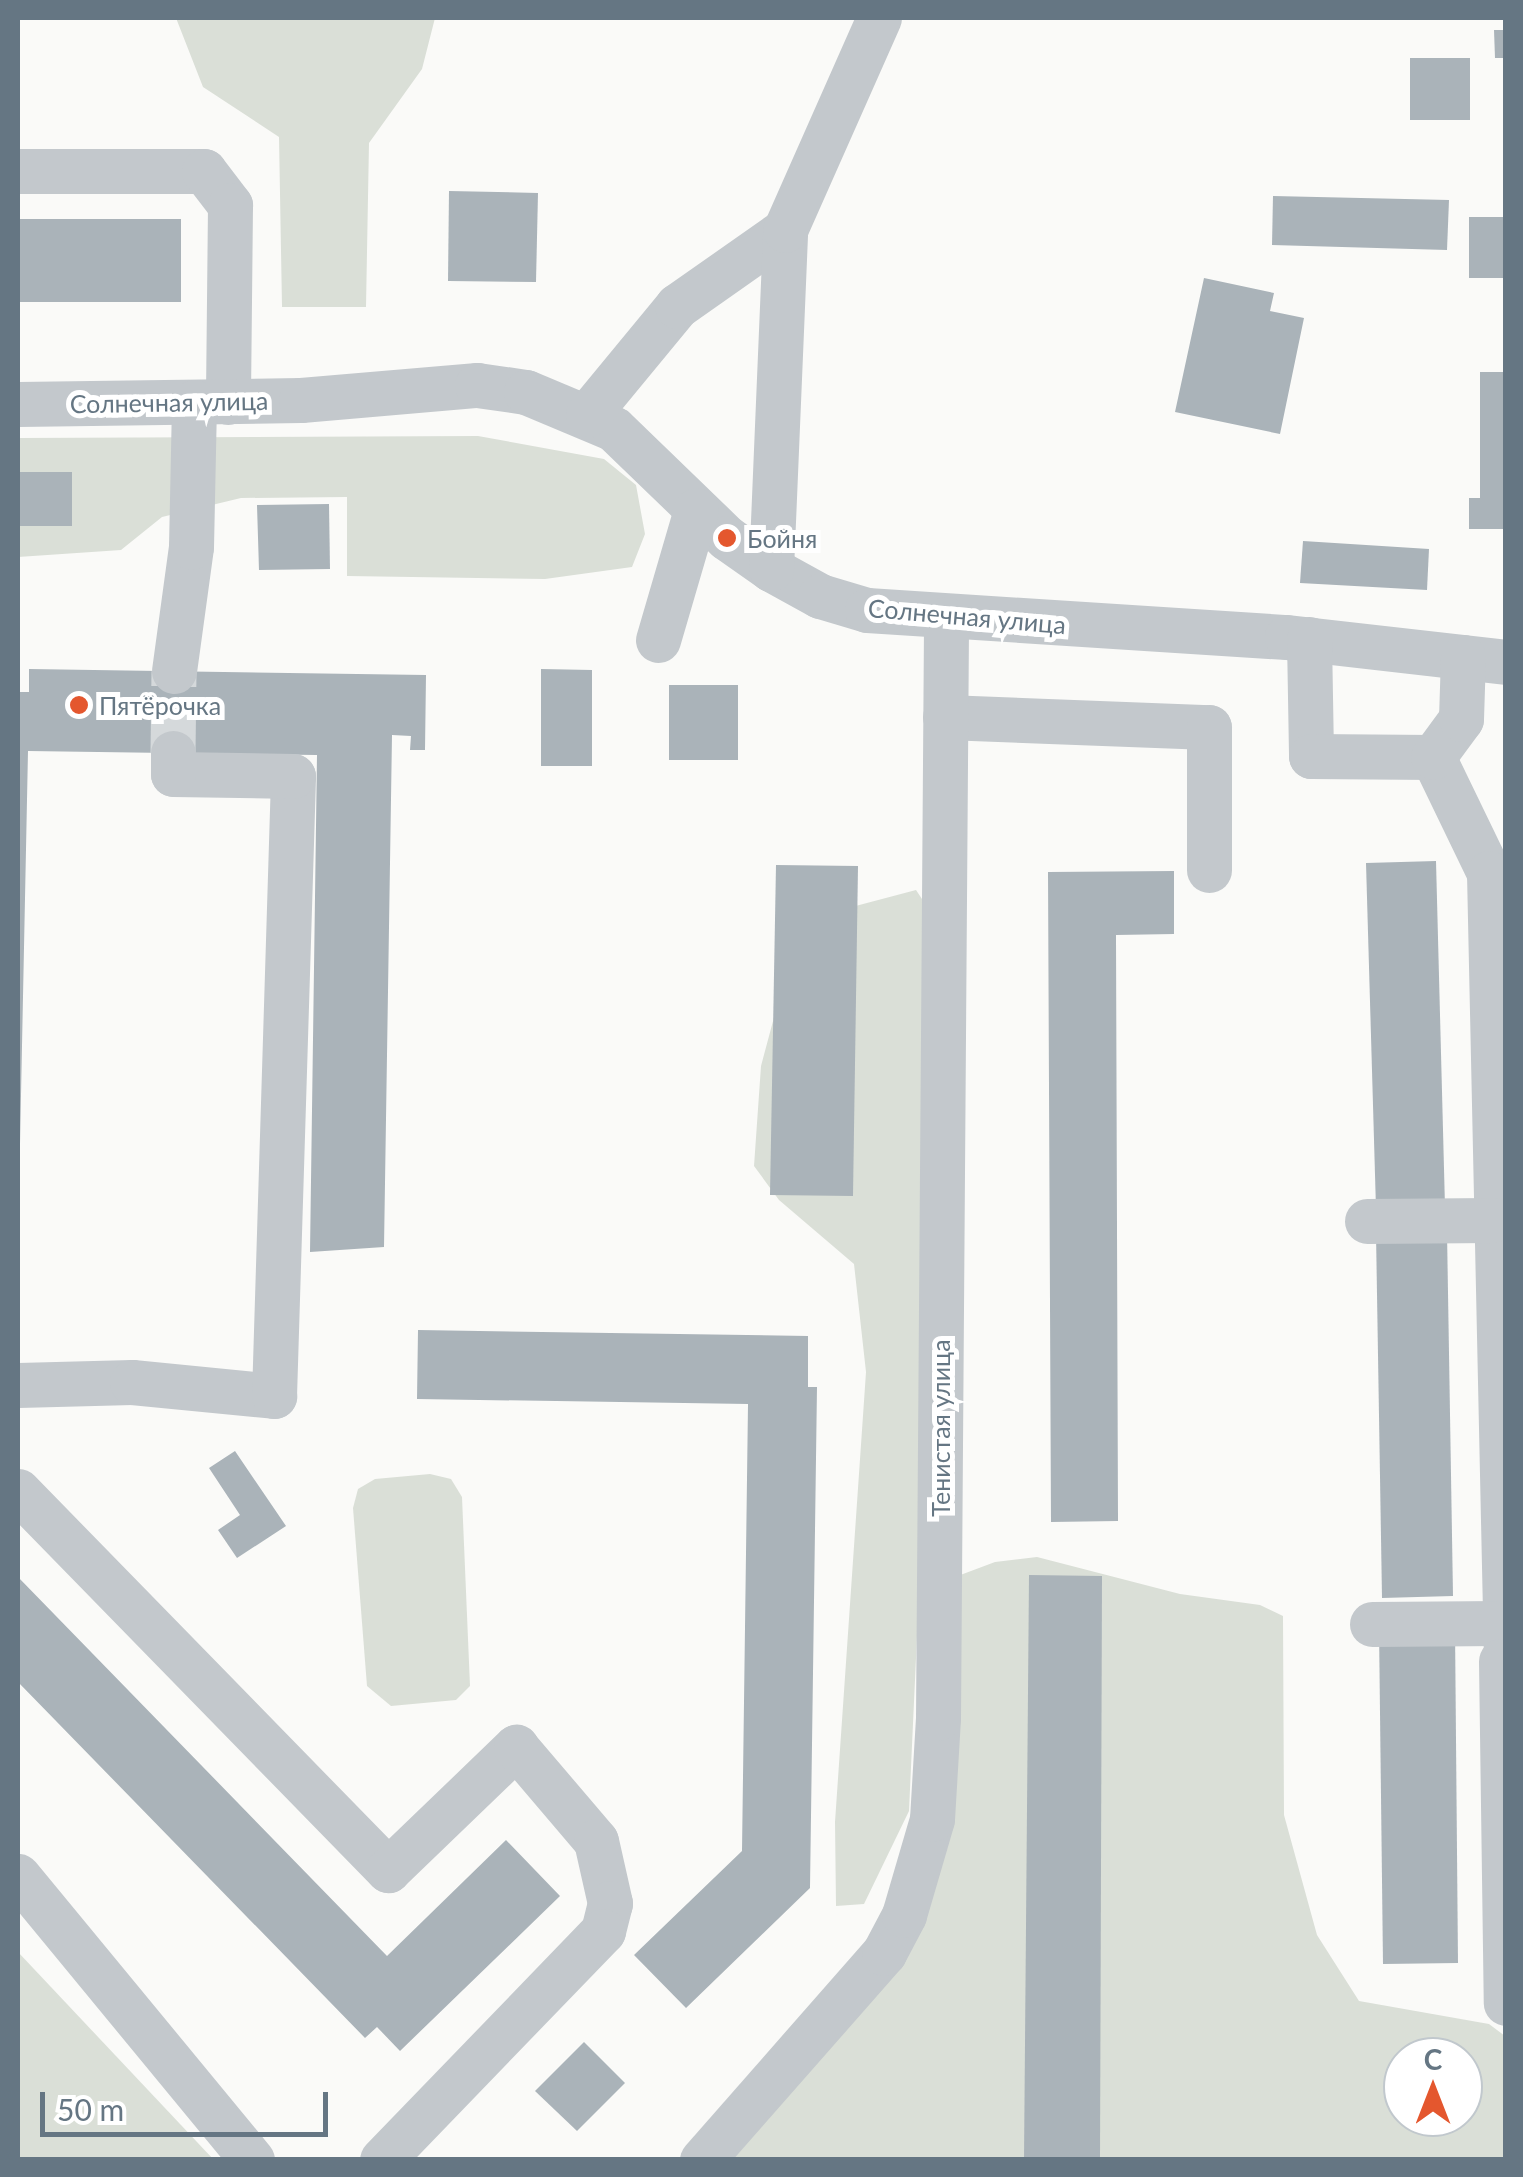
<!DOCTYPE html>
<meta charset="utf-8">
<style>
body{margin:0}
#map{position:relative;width:1523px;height:2177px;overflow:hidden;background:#fafaf8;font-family:Lato,sans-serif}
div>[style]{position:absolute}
.green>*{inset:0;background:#dadfd7}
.building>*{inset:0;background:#aab3b9}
.minor-tunnel>*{height:45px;margin-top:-22.5px;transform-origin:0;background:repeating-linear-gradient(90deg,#d5d9db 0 45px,transparent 0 67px)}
.minor>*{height:45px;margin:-22.5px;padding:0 22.5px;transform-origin:22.5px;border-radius:22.5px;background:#c3c8cc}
.dots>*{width:28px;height:28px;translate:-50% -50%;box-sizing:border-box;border:5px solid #fff;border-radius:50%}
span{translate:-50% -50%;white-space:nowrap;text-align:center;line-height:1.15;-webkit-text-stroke:10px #fff;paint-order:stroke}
.street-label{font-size:25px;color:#657683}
.poi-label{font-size:25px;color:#657683}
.left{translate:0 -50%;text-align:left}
.frame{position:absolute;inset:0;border:20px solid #657683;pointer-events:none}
.north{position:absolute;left:1383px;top:2037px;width:100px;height:100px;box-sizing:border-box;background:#fff;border:2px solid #c1c8cd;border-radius:50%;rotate:0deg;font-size:28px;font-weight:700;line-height:40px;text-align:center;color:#657683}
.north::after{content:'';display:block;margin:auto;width:35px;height:45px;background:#e4572e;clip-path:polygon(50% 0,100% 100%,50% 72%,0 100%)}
.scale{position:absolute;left:40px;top:2092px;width:288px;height:45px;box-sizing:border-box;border:5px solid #657683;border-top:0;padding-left:12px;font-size:30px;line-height:35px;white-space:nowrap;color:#657683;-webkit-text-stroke:8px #fff;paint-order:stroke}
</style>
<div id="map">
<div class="green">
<i style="clip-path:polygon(176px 18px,435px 18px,422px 69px,369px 143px,366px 307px,282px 307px,279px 137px,203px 87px)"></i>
<i style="clip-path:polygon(478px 436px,604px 459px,636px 485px,645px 534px,632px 567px,545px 579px,347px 576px,347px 497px,241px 498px,162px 517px,121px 550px,18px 557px,18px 438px)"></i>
<i style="clip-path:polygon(916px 890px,928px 908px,926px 1440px,909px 1811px,864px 1904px,836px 1906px,835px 1822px,866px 1372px,854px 1264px,779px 1200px,754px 1166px,761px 1066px,788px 965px,848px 908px)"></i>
<i style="clip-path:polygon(430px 1474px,451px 1479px,462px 1497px,470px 1686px,456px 1700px,391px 1706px,367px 1686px,353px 1508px,358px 1489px,375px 1479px)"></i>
<i style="clip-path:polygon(evenodd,1037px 1557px,1180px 1594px,1260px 1605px,1283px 1616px,1284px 1815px,1317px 1935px,1359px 2001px,1489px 2024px,1505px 2036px,1505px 2159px,702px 2160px,904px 1915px,939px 1583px,995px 1562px,1037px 1557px,1403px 2057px,1463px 2057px,1463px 2117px,1403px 2117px,1403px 2057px)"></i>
<i style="clip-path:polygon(18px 1952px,213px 2159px,18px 2159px)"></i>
</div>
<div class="building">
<i style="clip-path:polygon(1494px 30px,1506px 30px,1506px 58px,1495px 58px)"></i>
<i style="clip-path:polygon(1410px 58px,1470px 58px,1470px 120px,1410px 120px)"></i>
<i style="clip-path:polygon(449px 191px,538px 193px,536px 282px,448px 281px)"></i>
<i style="clip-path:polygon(1273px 196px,1449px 200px,1447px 250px,1272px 245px)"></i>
<i style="clip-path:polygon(1469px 217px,1506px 217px,1506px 278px,1469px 278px)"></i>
<i style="clip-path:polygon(18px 219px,181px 219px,181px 302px,18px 302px)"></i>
<i style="clip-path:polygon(1204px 278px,1274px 293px,1270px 311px,1304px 318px,1280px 434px,1175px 412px)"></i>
<i style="clip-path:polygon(1480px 372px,1506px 372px,1506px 529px,1469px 529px,1469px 498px,1480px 498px)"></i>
<i style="clip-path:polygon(19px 472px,72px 472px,72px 526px,19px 526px)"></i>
<i style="clip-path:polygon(329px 504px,330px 569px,259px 570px,257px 505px)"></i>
<i style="clip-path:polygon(1303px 541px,1429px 549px,1427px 590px,1300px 583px)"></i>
<i style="clip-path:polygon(29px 669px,426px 675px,425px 750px,410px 750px,411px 736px,392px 735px,384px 1247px,310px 1252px,317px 755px,28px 751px,18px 1243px,18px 692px,29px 692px)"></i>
<i style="clip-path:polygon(541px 669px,592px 670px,592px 766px,541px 766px)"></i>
<i style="clip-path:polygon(669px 685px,738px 685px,738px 760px,669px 760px)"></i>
<i style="clip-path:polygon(1436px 861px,1445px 1207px,1376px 1209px,1366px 863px)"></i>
<i style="clip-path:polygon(776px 865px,858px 866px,853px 1196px,770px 1195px)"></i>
<i style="clip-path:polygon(1174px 871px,1174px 934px,1116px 935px,1118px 1521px,1051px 1522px,1048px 872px)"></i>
<i style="clip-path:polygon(1447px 1232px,1453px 1596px,1382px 1598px,1376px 1233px)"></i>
<i style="clip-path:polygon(418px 1330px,808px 1336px,808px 1387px,817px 1387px,810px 1888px,686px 2008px,634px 1955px,742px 1851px,748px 1404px,417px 1399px)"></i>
<i style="clip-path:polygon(235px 1451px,286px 1526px,237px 1558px,218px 1530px,240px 1515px,209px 1468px)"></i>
<i style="clip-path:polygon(1029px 1575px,1102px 1576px,1100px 2160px,1024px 2160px)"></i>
<i style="clip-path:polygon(18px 1577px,387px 1956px,506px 1840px,560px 1896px,400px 2051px,377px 2027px,365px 2038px,18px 1682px)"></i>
<i style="clip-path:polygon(1379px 1628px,1455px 1628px,1458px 1963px,1383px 1964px)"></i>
<i style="clip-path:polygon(584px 2042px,625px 2083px,577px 2131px,535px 2091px)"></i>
</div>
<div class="minor-tunnel">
<i style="left:173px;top:753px;width:82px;rotate:-89.3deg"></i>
</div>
<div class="minor">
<i style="left:18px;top:171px;width:186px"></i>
<i style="left:204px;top:171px;width:43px;rotate:52.6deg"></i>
<i style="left:230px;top:205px;width:197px;rotate:90.6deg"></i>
<i style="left:18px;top:404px;width:283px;rotate:-0.8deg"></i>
<i style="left:301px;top:400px;width:177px;rotate:-4.9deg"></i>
<i style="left:477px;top:385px;width:49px;rotate:8.1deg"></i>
<i style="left:526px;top:392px;width:95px;rotate:22.8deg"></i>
<i style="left:614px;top:429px;width:157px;rotate:44deg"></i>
<i style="left:727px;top:538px;width:54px;rotate:35.2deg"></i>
<i style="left:771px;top:569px;width:56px;rotate:28.9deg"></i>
<i style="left:820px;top:596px;width:49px;rotate:16.6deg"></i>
<i style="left:867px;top:610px;width:421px;rotate:3.7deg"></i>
<i style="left:1287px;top:637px;width:220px;rotate:6.5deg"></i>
<i style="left:588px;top:414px;width:140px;rotate:-50.5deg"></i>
<i style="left:677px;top:306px;width:132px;rotate:-35.1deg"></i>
<i style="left:771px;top:569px;width:339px;rotate:-87.6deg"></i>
<i style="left:785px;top:230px;width:232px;rotate:-66.1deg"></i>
<i style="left:1309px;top:639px;width:117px;rotate:89deg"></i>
<i style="left:1311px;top:756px;width:122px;rotate:0.5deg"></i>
<i style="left:1433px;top:757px;width:129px;rotate:64.2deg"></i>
<i style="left:1489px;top:873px;width:787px;rotate:88.76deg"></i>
<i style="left:658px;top:640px;width:135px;rotate:-73.7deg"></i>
<i style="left:174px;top:671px;width:125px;rotate:-82.2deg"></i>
<i style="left:191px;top:547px;width:145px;rotate:-88.8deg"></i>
<i style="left:945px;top:717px;width:264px;rotate:2.2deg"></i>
<i style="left:1209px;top:727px;width:143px;rotate:90deg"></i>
<i style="left:1433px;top:757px;width:47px;rotate:-53.6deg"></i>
<i style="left:1461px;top:719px;width:62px;rotate:-88.2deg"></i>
<i style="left:1367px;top:1221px;width:126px;rotate:-0.5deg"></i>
<i style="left:18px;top:1385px;width:114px;rotate:-1.5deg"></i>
<i style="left:132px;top:1382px;width:143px;rotate:5.6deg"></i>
<i style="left:274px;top:1396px;width:620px;rotate:-88.24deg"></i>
<i style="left:293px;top:776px;width:120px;rotate:-179deg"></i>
<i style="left:173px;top:774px;width:21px;rotate:-90deg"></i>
<i style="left:18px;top:1491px;width:530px;rotate:45.69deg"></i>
<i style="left:388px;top:1870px;width:178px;rotate:-43.9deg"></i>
<i style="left:516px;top:1747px;width:123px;rotate:49.6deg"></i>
<i style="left:596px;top:1841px;width:64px;rotate:77.3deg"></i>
<i style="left:610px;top:1903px;width:29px;rotate:104deg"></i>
<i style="left:603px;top:1931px;width:318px;rotate:134deg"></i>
<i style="left:1372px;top:1624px;width:129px;rotate:-0.4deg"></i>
<i style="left:1501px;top:1661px;width:342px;rotate:89.2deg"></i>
<i style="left:18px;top:1876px;width:368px;rotate:50.5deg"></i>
<i style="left:702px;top:2160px;width:276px;rotate:-48.7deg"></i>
<i style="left:884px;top:1953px;width:43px;rotate:-62.2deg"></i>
<i style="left:904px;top:1915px;width:100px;rotate:-73.7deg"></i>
<i style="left:932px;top:1819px;width:101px;rotate:-86.6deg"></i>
<i style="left:938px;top:1718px;width:1099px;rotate:-89.58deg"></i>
</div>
<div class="dots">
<i style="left:727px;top:538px;background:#e4572e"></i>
<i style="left:79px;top:705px;background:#e4572e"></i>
</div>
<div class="street-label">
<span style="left:169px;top:402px;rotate:-1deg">Солнечная улица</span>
<span style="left:967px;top:616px;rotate:5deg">Солнечная улица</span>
<span style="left:940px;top:1428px;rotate:-90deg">Тенистая улица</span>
</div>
<div class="poi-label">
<span class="left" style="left:747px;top:538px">Бойня</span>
<span class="left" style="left:99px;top:705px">Пятёрочка</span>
</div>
<div class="frame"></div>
<div class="north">С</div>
<div class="scale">50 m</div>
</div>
